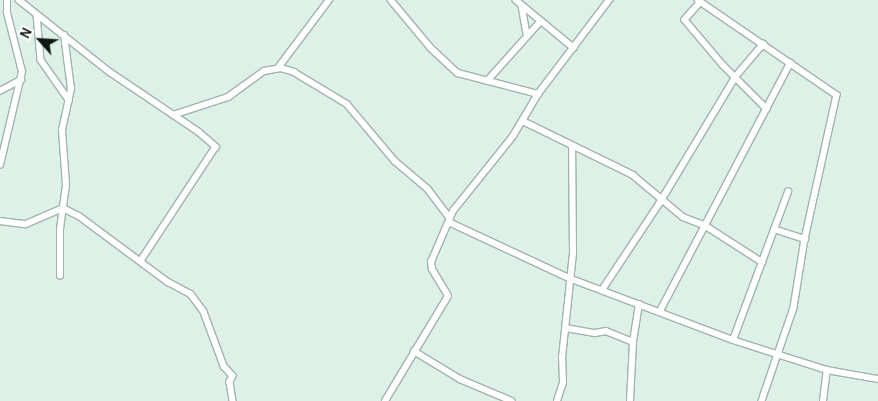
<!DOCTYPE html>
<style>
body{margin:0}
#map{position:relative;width:878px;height:401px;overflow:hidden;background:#ddf1e8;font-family:"Alegreya Sans",sans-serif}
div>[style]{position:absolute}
.roads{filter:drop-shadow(1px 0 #a1b4ab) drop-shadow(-1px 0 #a1b4ab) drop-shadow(0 1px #a1b4ab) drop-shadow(0 -1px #a1b4ab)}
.minor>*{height:5.5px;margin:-2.75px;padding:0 2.75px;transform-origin:2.75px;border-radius:2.75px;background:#fff}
span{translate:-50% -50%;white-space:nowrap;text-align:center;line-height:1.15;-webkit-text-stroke:4px #fff;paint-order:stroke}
.north{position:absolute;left:15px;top:15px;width:50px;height:50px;-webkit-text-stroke:4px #fff;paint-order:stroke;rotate:296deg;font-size:14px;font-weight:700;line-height:20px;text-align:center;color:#121915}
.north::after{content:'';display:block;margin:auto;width:18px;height:22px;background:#121915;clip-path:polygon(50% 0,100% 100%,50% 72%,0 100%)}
</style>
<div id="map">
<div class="roads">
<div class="minor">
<i style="left:19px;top:0;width:116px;rotate:38.4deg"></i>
<i style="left:110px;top:72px;width:107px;rotate:34deg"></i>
<i style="left:199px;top:132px;width:23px;rotate:41deg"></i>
<i style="left:216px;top:147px;width:136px;rotate:123.3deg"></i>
<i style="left:391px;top:0;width:62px;rotate:50.2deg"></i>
<i style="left:431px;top:48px;width:37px;rotate:43deg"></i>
<i style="left:458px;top:73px;width:83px;rotate:14.7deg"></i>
<i style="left:516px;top:0;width:75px;rotate:39.6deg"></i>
<i style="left:698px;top:0;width:168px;rotate:34.4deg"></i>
<i style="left:837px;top:95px;width:148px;rotate:102.5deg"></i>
<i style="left:805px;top:239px;width:70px;rotate:99.1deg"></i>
<i style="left:794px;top:308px;width:98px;rotate:109deg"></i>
<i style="left:701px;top:2px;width:24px;rotate:132deg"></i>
<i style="left:685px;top:20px;width:59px;rotate:49.8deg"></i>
<i style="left:723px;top:65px;width:62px;rotate:45deg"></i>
<i style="left:522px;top:6px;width:27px;rotate:80deg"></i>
<i style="left:37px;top:15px;width:45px;rotate:84.9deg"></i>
<i style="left:41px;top:60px;width:49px;rotate:55deg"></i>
<i style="left:278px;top:68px;width:85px;rotate:-53.1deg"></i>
<i style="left:487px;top:81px;width:79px;rotate:-48.1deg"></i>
<i style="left:0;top:91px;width:24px;rotate:-28deg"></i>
<i style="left:173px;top:115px;width:58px;rotate:-18.1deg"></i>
<i style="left:228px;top:97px;width:44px;rotate:-35.8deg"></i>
<i style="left:264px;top:71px;width:17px;rotate:-10deg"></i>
<i style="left:281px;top:68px;width:14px;rotate:17deg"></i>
<i style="left:294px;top:72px;width:62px;rotate:31.1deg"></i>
<i style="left:347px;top:104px;width:75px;rotate:49.9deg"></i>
<i style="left:395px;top:161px;width:43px;rotate:40.3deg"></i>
<i style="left:428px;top:189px;width:36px;rotate:53deg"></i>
<i style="left:523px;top:121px;width:123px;rotate:26.1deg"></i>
<i style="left:633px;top:175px;width:65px;rotate:40deg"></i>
<i style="left:683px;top:217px;width:25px;rotate:21deg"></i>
<i style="left:706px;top:226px;width:67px;rotate:32.7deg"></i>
<i style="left:0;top:165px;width:96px;rotate:-76.7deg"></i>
<i style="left:22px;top:72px;width:61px;rotate:-104.3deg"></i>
<i style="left:7px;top:13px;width:13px;rotate:-90deg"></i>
<i style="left:0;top:221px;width:26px;rotate:7deg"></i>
<i style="left:26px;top:224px;width:40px;rotate:-23.4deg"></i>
<i style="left:63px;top:208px;width:18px;rotate:27deg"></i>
<i style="left:79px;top:216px;width:111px;rotate:36.6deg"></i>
<i style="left:168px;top:282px;width:26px;rotate:28deg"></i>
<i style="left:191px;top:294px;width:22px;rotate:54deg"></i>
<i style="left:204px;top:312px;width:58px;rotate:69.7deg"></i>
<i style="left:224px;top:366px;width:13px;rotate:48deg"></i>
<i style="left:233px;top:376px;width:7px;rotate:117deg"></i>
<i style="left:230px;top:382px;width:19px;rotate:81deg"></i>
<i style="left:449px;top:222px;width:132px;rotate:25deg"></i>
<i style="left:569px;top:278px;width:175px;rotate:20.7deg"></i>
<i style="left:733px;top:340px;width:99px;rotate:17.7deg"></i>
<i style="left:827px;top:370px;width:52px;rotate:10deg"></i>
<i style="left:774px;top:229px;width:33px;rotate:18deg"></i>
<i style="left:60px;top:276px;width:47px;rotate:-90deg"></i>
<i style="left:60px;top:229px;width:44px;rotate:-82.2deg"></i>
<i style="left:66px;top:185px;width:55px;rotate:-94.2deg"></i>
<i style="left:62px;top:130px;width:42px;rotate:-77.6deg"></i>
<i style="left:71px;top:89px;width:54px;rotate:-97.4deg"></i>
<i style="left:602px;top:290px;width:103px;rotate:-56.5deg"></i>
<i style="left:659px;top:204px;width:149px;rotate:-59deg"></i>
<i style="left:736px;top:76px;width:42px;rotate:-49.8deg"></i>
<i style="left:660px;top:311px;width:280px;rotate:-62.3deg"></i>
<i style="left:566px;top:328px;width:29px;rotate:10deg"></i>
<i style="left:595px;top:333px;width:11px;rotate:-10deg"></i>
<i style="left:606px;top:331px;width:29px;rotate:22deg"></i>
<i style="left:733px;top:340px;width:158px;rotate:-69.6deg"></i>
<i style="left:414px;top:351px;width:54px;rotate:31.3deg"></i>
<i style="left:460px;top:379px;width:56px;rotate:22.9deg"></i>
<i style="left:385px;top:401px;width:122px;rotate:-59deg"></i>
<i style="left:448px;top:296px;width:31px;rotate:-121deg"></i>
<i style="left:432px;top:269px;width:7px;rotate:-98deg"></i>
<i style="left:431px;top:262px;width:56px;rotate:-66.7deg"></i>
<i style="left:453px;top:211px;width:96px;rotate:-51.3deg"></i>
<i style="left:513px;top:136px;width:49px;rotate:-59.2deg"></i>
<i style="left:538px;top:94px;width:118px;rotate:-52.9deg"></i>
<i style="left:557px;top:401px;width:19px;rotate:-72deg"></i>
<i style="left:563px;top:383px;width:25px;rotate:-92deg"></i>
<i style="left:562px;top:358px;width:106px;rotate:-84deg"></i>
<i style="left:573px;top:253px;width:106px;rotate:-90.5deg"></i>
<i style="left:630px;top:401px;width:59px;rotate:-87.1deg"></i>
<i style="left:633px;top:342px;width:38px;rotate:-81deg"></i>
<i style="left:823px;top:401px;width:31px;rotate:-83deg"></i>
</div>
</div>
<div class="north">N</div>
</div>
